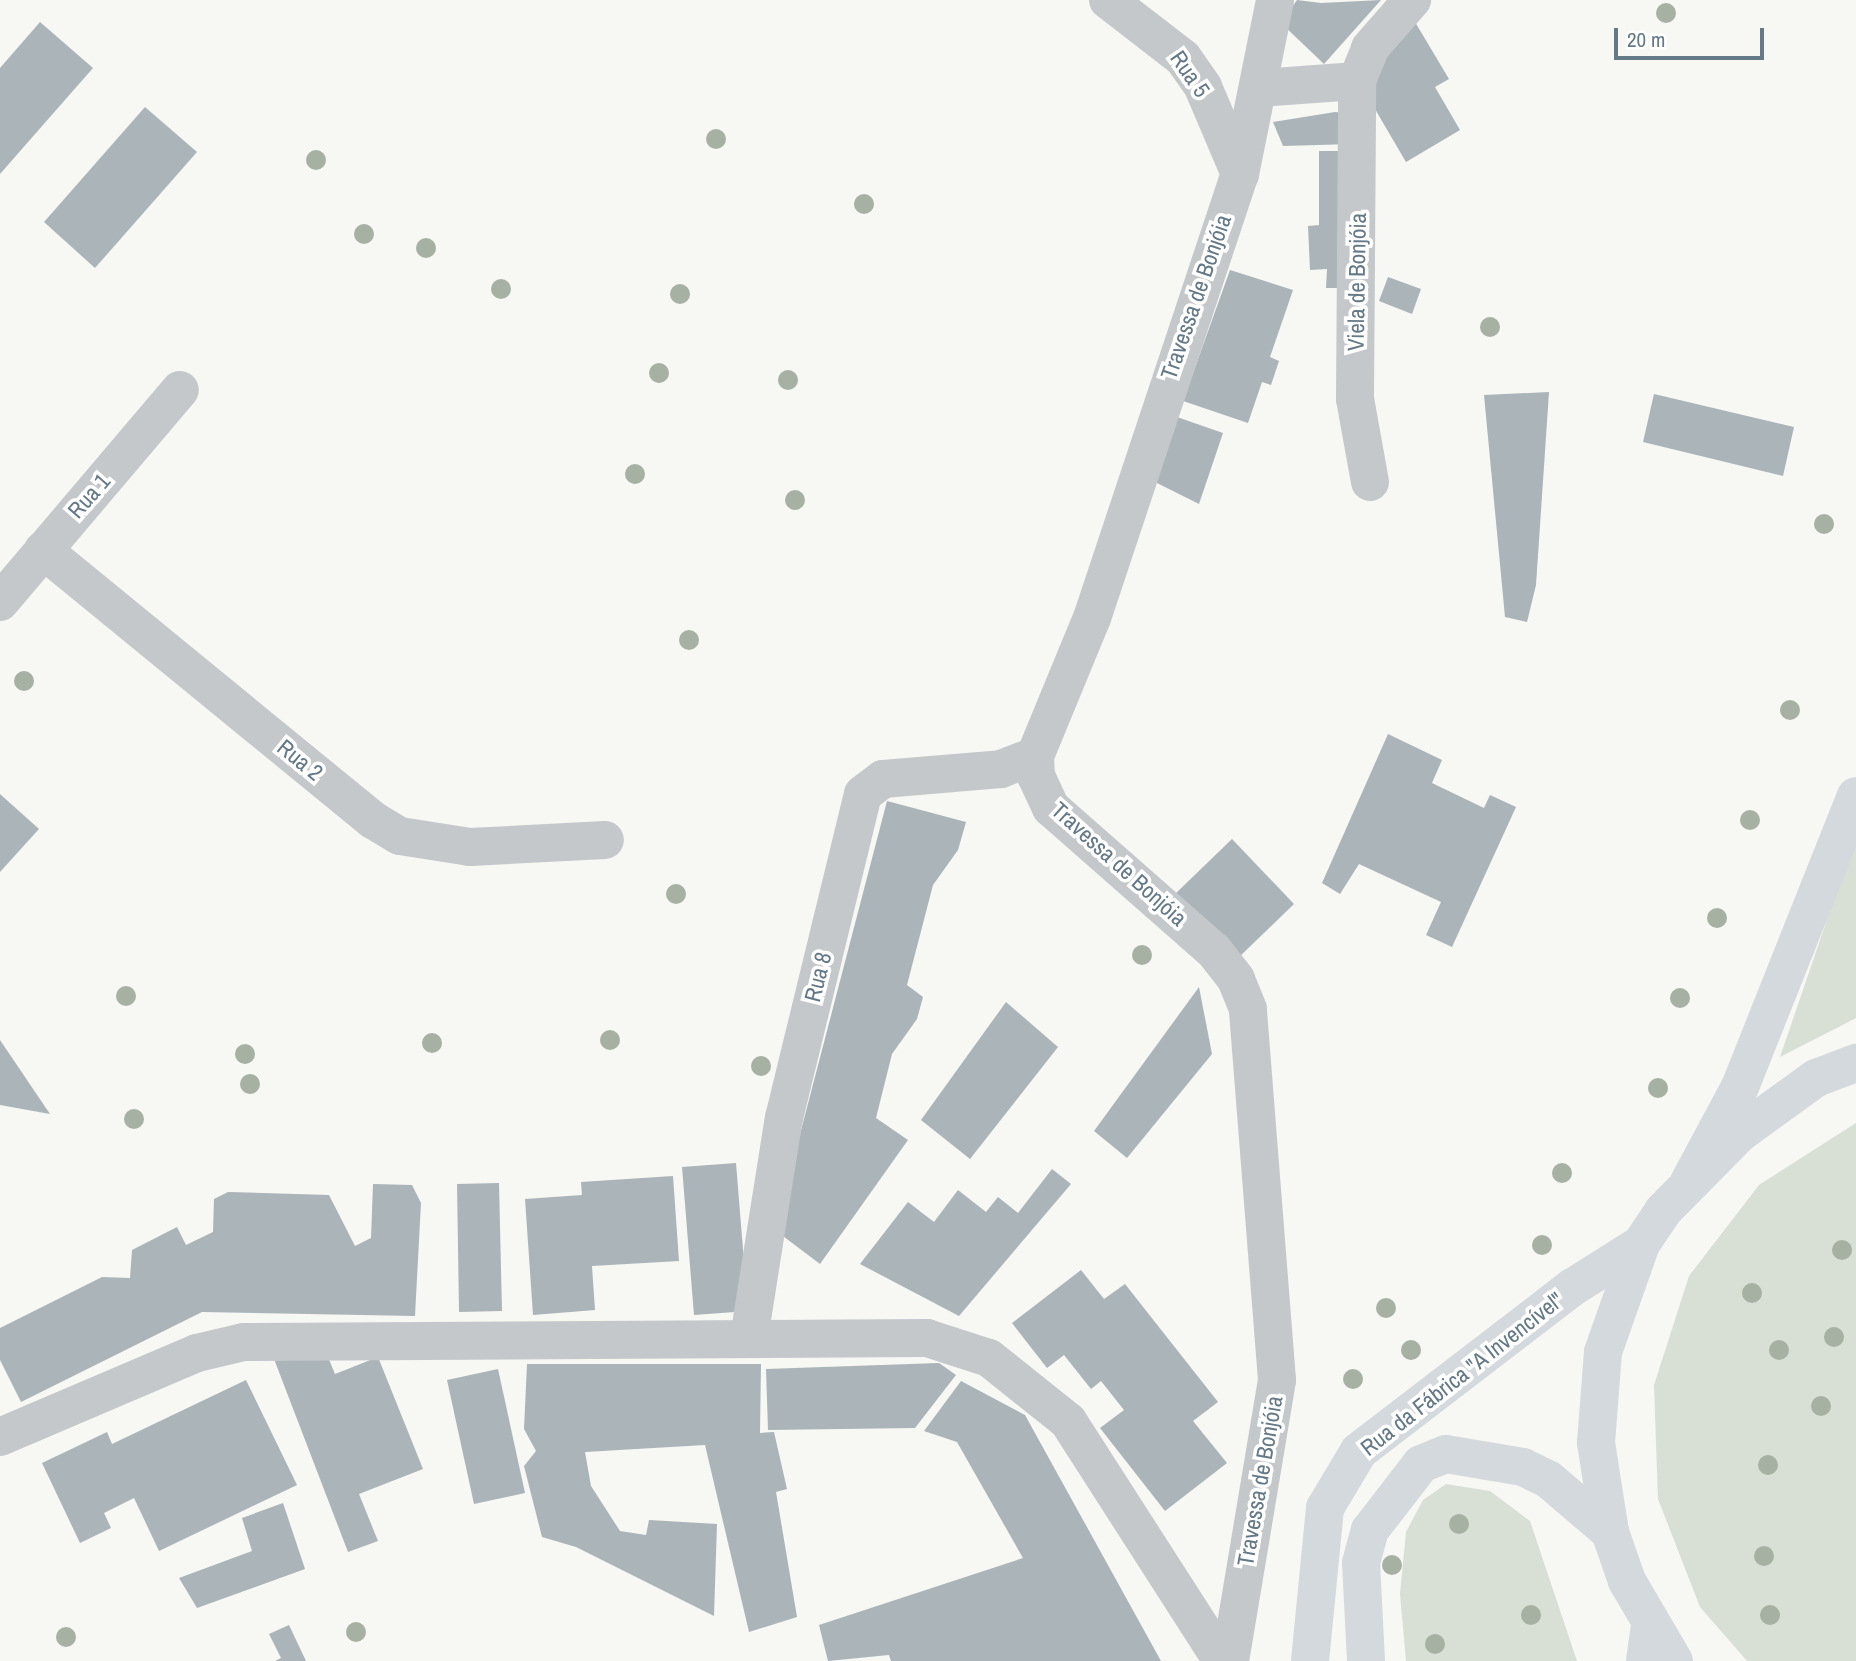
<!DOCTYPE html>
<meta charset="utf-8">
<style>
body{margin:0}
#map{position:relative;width:1856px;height:1661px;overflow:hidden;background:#f7f7f4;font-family:"Archivo Narrow",sans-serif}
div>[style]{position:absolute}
.green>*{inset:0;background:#d8dfd5}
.building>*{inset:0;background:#abb4b9}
.minor>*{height:38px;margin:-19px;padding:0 19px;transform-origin:19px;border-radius:19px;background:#c4c8cb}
.major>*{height:38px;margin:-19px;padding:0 19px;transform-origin:19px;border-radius:19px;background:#d4d9dd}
.highway>*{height:38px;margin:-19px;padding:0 19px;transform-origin:19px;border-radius:19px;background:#d4d9dd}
.trees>*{width:20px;height:20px;margin:-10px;border-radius:50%;background:#a7b1a3}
span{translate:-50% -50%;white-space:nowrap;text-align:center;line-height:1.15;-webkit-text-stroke:7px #fff;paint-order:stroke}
.street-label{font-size:23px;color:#647886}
.scale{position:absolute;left:1614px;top:28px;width:150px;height:32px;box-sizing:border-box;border:4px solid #647886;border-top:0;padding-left:9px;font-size:21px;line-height:24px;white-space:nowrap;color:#647886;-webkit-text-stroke:5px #fff;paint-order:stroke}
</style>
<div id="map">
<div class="green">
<i style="clip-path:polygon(1856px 835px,1856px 1018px,1780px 1057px)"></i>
<i style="clip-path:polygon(1856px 1123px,1856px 1661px,1747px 1661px,1700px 1607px,1658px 1499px,1654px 1385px,1689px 1276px,1759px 1185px)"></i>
<i style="clip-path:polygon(1446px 1484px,1490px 1491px,1530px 1521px,1577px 1661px,1406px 1661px,1400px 1594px,1406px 1532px,1423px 1500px)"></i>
</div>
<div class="building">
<i style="clip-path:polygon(1297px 0,1321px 3px,1381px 0,1324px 64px,1281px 23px)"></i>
<i style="clip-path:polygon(40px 22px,93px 68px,0 174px,0 68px)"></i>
<i style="clip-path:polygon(1415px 22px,1449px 79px,1435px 87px,1460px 130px,1406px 162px,1348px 63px)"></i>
<i style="clip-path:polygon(145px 107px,197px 152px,95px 268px,44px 222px)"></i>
<i style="clip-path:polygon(1335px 112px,1353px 114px,1352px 144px,1283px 146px,1273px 122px)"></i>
<i style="clip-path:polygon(1319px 151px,1351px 151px,1348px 288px,1326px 288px,1327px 269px,1310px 270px,1308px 226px,1319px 225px)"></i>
<i style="clip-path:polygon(1230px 270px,1293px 290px,1270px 357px,1279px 361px,1271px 385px,1262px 382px,1248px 423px,1183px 401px)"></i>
<i style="clip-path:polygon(1388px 277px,1421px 289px,1412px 314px,1379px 301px)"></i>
<i style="clip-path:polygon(1549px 392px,1536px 585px,1527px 622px,1505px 617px,1484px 395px)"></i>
<i style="clip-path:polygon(1654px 394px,1794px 427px,1783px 476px,1643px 442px)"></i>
<i style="clip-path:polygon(1177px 417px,1223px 433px,1199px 504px,1155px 482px)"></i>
<i style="clip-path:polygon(1388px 734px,1442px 760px,1432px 783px,1484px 808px,1490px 795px,1516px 807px,1452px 947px,1426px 935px,1441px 902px,1359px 864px,1340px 894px,1322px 883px)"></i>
<i style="clip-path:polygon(0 794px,39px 829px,0 872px)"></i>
<i style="clip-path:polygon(887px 801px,966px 822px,958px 850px,933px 885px,907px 985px,923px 997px,917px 1019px,892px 1054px,876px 1118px,908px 1140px,820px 1264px,775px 1230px)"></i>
<i style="clip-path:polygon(1232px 839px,1294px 904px,1236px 960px,1174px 895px)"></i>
<i style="clip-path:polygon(1199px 987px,1212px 1054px,1127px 1158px,1094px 1131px)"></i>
<i style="clip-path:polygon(1006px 1002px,1058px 1047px,970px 1159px,921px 1120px)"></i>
<i style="clip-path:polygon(0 1040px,50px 1114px,0 1105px)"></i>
<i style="clip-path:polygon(736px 1163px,748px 1311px,694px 1315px,682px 1167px)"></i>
<i style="clip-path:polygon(1052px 1169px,1071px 1184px,959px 1316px,860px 1264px,908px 1202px,934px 1222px,958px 1190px,986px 1212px,998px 1197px,1018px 1213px)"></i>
<i style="clip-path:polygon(673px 1176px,679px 1261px,592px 1266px,595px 1310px,533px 1315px,525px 1199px,582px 1195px,581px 1182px)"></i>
<i style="clip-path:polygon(499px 1183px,502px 1311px,459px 1312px,457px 1184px)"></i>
<i style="clip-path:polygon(373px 1184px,412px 1185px,421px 1203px,415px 1316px,202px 1312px,21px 1402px,0 1360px,0 1328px,102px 1277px,130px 1278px,132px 1250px,177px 1227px,186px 1245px,213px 1232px,214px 1199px,228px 1192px,329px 1195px,355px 1246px,371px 1238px)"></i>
<i style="clip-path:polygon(1081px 1270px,1104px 1299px,1125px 1284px,1218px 1402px,1193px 1421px,1227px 1463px,1165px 1511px,1100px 1428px,1124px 1410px,1101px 1381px,1091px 1389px,1064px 1355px,1047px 1368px,1012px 1323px)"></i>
<i style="clip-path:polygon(328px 1357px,335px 1374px,378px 1357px,423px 1469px,359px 1494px,378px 1541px,348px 1552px,274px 1359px)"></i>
<i style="clip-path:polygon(939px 1363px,956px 1375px,915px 1428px,768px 1430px,766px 1369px)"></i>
<i style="clip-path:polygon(527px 1364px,761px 1364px,760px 1433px,774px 1432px,787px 1489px,776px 1492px,797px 1617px,749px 1632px,705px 1445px,585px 1452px,591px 1486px,620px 1531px,646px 1535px,649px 1520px,717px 1524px,714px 1616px,576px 1547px,542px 1537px,524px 1466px,536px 1451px,524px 1429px)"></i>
<i style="clip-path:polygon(498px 1369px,525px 1493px,474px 1504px,447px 1380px)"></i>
<i style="clip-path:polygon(246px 1380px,297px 1485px,159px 1551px,134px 1498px,104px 1513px,111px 1528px,80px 1543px,42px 1463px,107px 1432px,112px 1444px)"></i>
<i style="clip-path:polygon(961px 1381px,1025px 1415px,1161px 1661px,891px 1661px,889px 1655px,828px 1661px,819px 1625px,1023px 1558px,957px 1442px,924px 1431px)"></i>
<i style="clip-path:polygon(283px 1503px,305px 1569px,197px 1608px,179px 1578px,252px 1551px,242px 1518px)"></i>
<i style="clip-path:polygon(289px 1625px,306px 1661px,275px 1661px,281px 1658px,269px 1634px)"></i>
</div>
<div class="minor">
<i style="left:1108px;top:0;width:95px;rotate:37.7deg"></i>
<i style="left:1183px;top:58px;width:35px;rotate:55deg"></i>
<i style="left:1203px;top:87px;width:95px;rotate:67deg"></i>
<i style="left:1260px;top:88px;width:97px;rotate:-4.1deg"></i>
<i style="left:1370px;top:482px;width:84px;rotate:-100.2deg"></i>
<i style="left:1355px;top:399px;width:318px;rotate:-89.6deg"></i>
<i style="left:1357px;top:81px;width:35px;rotate:-68deg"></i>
<i style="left:1370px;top:48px;width:64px;rotate:-48.8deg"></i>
<i style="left:43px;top:550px;width:426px;rotate:39.3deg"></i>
<i style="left:373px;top:820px;width:31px;rotate:31deg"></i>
<i style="left:400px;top:836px;width:71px;rotate:8.9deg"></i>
<i style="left:470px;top:847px;width:135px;rotate:-3deg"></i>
<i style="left:0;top:602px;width:278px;rotate:-49.7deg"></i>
<i style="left:749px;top:1338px;width:223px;rotate:-81deg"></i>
<i style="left:784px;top:1118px;width:333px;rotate:-76.3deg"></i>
<i style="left:863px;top:794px;width:25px;rotate:-37deg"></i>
<i style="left:883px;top:779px;width:118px;rotate:-4.8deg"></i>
<i style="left:1001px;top:769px;width:36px;rotate:-21deg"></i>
<i style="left:0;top:1437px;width:214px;rotate:-23.1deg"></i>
<i style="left:197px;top:1353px;width:48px;rotate:-13.2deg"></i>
<i style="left:244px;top:1342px;width:683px;rotate:-0.34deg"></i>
<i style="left:927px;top:1338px;width:65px;rotate:17.9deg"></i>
<i style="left:989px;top:1358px;width:101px;rotate:38.6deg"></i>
<i style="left:1068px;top:1421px;width:285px;rotate:57.3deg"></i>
<i style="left:1230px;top:1661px;width:285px;rotate:-80.5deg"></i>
<i style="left:1277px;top:1380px;width:372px;rotate:-94.5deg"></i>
<i style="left:1248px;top:1009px;width:32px;rotate:-112deg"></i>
<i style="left:1236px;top:979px;width:36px;rotate:-128deg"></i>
<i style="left:1214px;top:951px;width:217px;rotate:-138.7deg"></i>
<i style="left:1051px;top:808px;width:35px;rotate:-115deg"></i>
<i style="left:1036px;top:776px;width:20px;rotate:-93deg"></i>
<i style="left:1035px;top:756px;width:149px;rotate:-67.6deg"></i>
<i style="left:1092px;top:618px;width:468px;rotate:-71.6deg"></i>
<i style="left:1240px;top:174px;width:177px;rotate:-78.6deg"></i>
</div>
<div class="major">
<i style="left:1310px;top:1661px;width:154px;rotate:-84.4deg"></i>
<i style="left:1325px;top:1508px;width:66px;rotate:-59.2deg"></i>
<i style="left:1359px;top:1451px;width:270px;rotate:-37.5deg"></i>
<i style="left:1573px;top:1287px;width:80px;rotate:-32.3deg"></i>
<i style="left:1366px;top:1661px;width:98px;rotate:-92.9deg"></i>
<i style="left:1361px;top:1563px;width:34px;rotate:-75deg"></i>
<i style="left:1370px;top:1530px;width:83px;rotate:-52.3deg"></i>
<i style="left:1421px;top:1464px;width:27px;rotate:-22deg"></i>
<i style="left:1446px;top:1454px;width:78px;rotate:9.6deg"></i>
<i style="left:1523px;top:1467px;width:28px;rotate:26deg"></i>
<i style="left:1548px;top:1479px;width:82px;rotate:40.5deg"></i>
<i style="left:1674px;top:1661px;width:93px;rotate:-120.4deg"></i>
<i style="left:1627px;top:1581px;width:52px;rotate:-109.1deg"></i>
<i style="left:1610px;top:1532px;width:90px;rotate:-98.9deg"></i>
<i style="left:1596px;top:1443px;width:91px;rotate:-85.6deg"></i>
<i style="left:1603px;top:1352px;width:114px;rotate:-70.6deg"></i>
<i style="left:1641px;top:1244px;width:40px;rotate:-56deg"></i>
<i style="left:1663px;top:1211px;width:110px;rotate:-45.4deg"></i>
<i style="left:1740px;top:1133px;width:94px;rotate:-35.9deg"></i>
<i style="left:1816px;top:1078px;width:43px;rotate:-20.6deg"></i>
</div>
<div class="highway">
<i style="left:1689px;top:1182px;width:108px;rotate:-61.8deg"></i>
<i style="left:1740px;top:1087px;width:313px;rotate:-68.3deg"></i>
<i style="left:1645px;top:1661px;width:34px;rotate:-82deg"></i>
</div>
<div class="trees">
<i style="left:1666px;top:13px"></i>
<i style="left:716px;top:139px"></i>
<i style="left:316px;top:160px"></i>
<i style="left:864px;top:204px"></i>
<i style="left:364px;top:234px"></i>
<i style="left:426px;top:248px"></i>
<i style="left:501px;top:289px"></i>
<i style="left:680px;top:294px"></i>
<i style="left:1490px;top:327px"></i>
<i style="left:659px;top:373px"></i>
<i style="left:788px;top:380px"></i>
<i style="left:635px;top:474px"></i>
<i style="left:795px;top:500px"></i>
<i style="left:1824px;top:524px"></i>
<i style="left:689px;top:640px"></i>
<i style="left:24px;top:681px"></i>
<i style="left:1790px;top:710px"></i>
<i style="left:1750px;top:820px"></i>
<i style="left:676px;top:894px"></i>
<i style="left:1717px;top:918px"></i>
<i style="left:1142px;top:955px"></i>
<i style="left:126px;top:996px"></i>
<i style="left:1680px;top:998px"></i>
<i style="left:610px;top:1040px"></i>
<i style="left:432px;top:1043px"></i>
<i style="left:245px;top:1054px"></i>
<i style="left:761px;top:1066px"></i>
<i style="left:250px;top:1084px"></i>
<i style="left:1658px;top:1088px"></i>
<i style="left:134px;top:1119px"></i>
<i style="left:1562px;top:1173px"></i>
<i style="left:1542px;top:1245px"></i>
<i style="left:1842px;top:1250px"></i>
<i style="left:1752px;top:1293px"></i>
<i style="left:1386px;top:1308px"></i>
<i style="left:1834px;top:1337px"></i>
<i style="left:1411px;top:1350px"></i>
<i style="left:1779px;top:1350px"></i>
<i style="left:1353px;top:1379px"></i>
<i style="left:1821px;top:1406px"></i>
<i style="left:1768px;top:1465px"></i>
<i style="left:1459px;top:1524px"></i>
<i style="left:1764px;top:1556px"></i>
<i style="left:1392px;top:1565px"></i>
<i style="left:1531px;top:1615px"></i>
<i style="left:1770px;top:1615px"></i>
<i style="left:356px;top:1632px"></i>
<i style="left:66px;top:1637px"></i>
<i style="left:1435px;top:1644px"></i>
</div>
<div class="street-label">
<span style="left:1190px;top:74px;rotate:55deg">Rua 5</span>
<span style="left:1357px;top:282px;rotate:-89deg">Viela de Bonjóia</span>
<span style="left:1196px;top:297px;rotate:-71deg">Travessa de Bonjóia</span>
<span style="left:89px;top:496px;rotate:-49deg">Rua 1</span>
<span style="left:300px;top:760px;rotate:39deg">Rua 2</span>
<span style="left:1119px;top:864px;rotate:42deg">Travessa de Bonjóia</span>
<span style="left:818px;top:977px;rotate:-76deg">Rua 8</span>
<span style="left:1462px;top:1374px;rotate:-38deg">Rua da Fábrica "A Invencível"</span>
<span style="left:1260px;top:1481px;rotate:-80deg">Travessa de Bonjóia</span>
</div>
<div class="scale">20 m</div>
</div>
